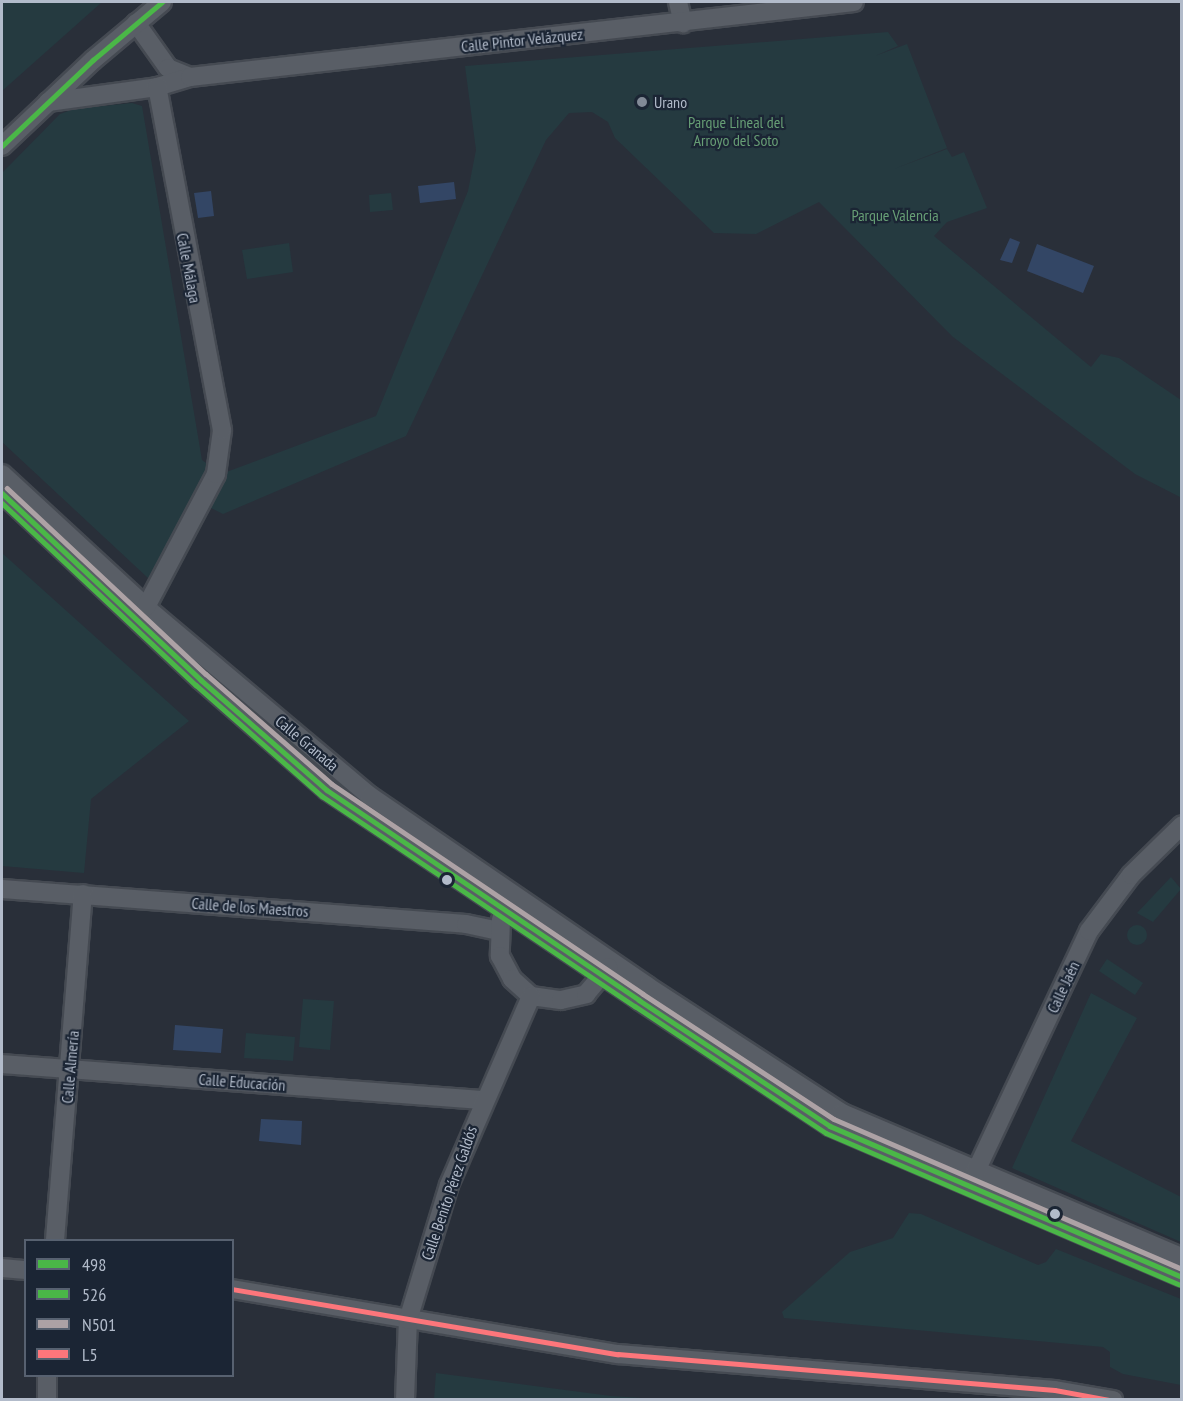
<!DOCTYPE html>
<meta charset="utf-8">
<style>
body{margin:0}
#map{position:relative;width:1183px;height:1401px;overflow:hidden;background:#292f39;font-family:"PT Sans Narrow",sans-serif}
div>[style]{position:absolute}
.green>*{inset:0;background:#253a40}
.round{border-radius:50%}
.water>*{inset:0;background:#334665}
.roads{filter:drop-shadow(2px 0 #454a52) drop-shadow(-2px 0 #454a52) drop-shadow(0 2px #454a52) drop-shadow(0 -2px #454a52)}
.minor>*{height:18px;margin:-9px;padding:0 9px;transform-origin:9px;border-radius:9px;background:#595e66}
.bus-1>*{height:4.5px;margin:-2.25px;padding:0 2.25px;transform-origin:2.25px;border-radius:2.25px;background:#4ab747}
.bus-2>*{height:4.5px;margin:-2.25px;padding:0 2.25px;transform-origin:2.25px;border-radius:2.25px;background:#4ab747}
.bus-3>*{height:4.5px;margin:-2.25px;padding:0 2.25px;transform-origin:2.25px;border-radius:2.25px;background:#ada2a5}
.bus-4>*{height:4.5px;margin:-2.25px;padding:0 2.25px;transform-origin:2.25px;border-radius:2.25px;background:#fd767b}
.dots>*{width:16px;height:16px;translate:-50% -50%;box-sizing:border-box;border:3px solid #1b2534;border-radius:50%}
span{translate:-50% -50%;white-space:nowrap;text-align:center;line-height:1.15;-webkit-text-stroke:4.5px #1b2534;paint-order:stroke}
.street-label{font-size:16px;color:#b2bbca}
.poi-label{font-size:16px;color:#b2bbca}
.left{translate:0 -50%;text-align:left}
.park-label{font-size:16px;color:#679e75}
.frame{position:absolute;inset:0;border:3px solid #b2bbca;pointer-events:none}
.legend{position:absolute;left:24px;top:1239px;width:210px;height:138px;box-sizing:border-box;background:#1b2534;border:2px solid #576170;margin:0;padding:8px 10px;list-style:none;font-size:18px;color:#b2bbca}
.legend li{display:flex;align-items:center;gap:12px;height:30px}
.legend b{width:30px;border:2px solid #576170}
</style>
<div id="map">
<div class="green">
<i style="clip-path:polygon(2px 2px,102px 2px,2px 91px)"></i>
<i style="clip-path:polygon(888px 32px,898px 46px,875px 56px,907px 44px,947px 148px,894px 169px,947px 149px,952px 157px,964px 152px,987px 208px,947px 222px,934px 236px,1091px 367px,1101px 354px,1119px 358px,1181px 400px,1182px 498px,1135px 474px,953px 337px,819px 202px,756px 234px,714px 233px,615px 138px,608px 122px,592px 112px,569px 113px,546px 140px,406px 436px,223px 514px,205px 505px,148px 578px,2px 442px,2px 173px,60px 114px,74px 109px,132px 103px,142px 106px,202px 460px,221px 474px,376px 416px,468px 191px,476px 150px,465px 66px)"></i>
<i style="clip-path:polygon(391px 193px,393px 210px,370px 212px,369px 195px)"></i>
<i style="clip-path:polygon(289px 243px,293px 272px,247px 279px,242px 250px)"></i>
<i style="clip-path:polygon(2px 553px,189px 721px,91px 799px,84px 873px,2px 866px)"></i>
<i style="clip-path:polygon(1171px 877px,1181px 889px,1153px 922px,1137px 913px)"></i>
<i class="round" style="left:1127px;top:925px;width:20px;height:20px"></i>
<i style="clip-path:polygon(1107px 959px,1143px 983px,1135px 995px,1099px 971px)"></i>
<i style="clip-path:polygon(1091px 993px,1137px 1018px,1071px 1141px,1181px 1197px,1181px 1242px,1012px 1168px)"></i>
<i style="clip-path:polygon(303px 999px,334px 1001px,330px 1050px,299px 1047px)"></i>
<i style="clip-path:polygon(246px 1033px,295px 1037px,293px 1061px,244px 1058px)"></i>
<i style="clip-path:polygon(909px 1213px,921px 1214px,1038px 1265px,1046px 1262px,1056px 1249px,1181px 1299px,1181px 1385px,1123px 1374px,1110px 1367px,1110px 1352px,1103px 1347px,784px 1318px,782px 1312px,850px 1252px,893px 1238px)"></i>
<i style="clip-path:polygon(436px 1373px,611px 1396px,658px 1399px,434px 1399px)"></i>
</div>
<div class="water">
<i style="clip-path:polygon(454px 182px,456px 199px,420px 203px,418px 186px)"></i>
<i style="clip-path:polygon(211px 191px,214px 216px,198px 218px,194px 193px)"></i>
<i style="clip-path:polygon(1010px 238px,1020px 242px,1012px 263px,1000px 260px)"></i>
<i style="clip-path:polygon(1037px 244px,1094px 266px,1083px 293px,1027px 271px)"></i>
<i style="clip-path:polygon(175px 1025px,223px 1029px,221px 1053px,173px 1050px)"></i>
<i style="clip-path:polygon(261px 1119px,302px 1121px,301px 1145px,259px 1141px)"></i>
</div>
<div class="roads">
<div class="minor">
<i style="left:678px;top:2px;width:22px;rotate:77deg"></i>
<i style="left:136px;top:23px;width:55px;rotate:54.6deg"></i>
<i style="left:168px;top:68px;width:24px;rotate:22deg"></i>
<i style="left:48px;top:102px;width:110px;rotate:-7.8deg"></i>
<i style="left:157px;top:87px;width:34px;rotate:-17deg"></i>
<i style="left:190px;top:77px;width:668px;rotate:-6.44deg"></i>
<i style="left:2px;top:146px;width:125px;rotate:-43.4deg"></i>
<i style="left:93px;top:60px;width:90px;rotate:-40deg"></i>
<i style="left:2px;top:474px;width:209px;rotate:42.7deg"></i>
<i style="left:156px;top:616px;width:280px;rotate:40.1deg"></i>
<i style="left:370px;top:796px;width:336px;rotate:34.4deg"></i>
<i style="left:647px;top:986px;width:233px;rotate:33.1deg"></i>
<i style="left:842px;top:1113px;width:369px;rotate:23deg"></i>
<i style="left:2px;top:493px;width:273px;rotate:43.2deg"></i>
<i style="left:201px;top:680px;width:167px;rotate:41.1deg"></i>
<i style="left:327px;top:790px;width:376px;rotate:33.9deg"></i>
<i style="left:639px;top:1000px;width:229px;rotate:33.4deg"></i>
<i style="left:830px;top:1126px;width:383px;rotate:23.2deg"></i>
<i style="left:146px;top:607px;width:150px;rotate:-62.2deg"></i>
<i style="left:216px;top:474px;width:44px;rotate:-82.2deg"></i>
<i style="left:222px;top:430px;width:349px;rotate:-100.7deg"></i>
<i style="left:2px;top:889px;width:465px;rotate:4.3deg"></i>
<i style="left:466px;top:924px;width:33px;rotate:12deg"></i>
<i style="left:501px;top:919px;width:37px;rotate:92deg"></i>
<i style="left:500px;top:956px;width:26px;rotate:62deg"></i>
<i style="left:512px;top:979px;width:25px;rotate:42deg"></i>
<i style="left:531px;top:996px;width:30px;rotate:8deg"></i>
<i style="left:561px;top:1000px;width:26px;rotate:-13deg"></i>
<i style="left:586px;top:994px;width:35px;rotate:-50deg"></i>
<i style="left:2px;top:1064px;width:482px;rotate:4.3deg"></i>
<i style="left:976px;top:1171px;width:265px;rotate:-64.8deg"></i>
<i style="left:1089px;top:931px;width:70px;rotate:-53.1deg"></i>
<i style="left:1131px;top:875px;width:71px;rotate:-44.4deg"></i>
<i style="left:55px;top:1240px;width:347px;rotate:-85.4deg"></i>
<i style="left:2px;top:1268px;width:24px;rotate:5deg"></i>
<i style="left:232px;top:1289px;width:391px;rotate:9.6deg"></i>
<i style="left:618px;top:1354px;width:438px;rotate:4.7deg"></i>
<i style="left:1055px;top:1390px;width:59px;rotate:9.8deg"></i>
<i style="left:47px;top:1400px;width:24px;rotate:-90deg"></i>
<i style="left:405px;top:1400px;width:80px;rotate:-87.9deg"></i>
<i style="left:408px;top:1320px;width:141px;rotate:-73.1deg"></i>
<i style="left:449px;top:1185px;width:206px;rotate:-66.5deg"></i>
</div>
</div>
<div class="bus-1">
<i style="left:2px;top:146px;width:125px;rotate:-43.4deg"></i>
<i style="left:93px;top:60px;width:90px;rotate:-40deg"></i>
<i style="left:2px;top:493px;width:273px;rotate:43.2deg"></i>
<i style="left:201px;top:680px;width:167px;rotate:41.1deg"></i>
<i style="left:327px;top:790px;width:376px;rotate:33.9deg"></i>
<i style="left:639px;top:1000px;width:229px;rotate:33.4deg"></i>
<i style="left:830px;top:1126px;width:383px;rotate:23.2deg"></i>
</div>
<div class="bus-2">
<i style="left:2px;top:503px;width:266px;rotate:43.2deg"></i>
<i style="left:196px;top:685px;width:168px;rotate:41.4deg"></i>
<i style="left:322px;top:796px;width:377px;rotate:33.9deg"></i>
<i style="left:635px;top:1006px;width:229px;rotate:33.6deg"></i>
<i style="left:826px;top:1133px;width:384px;rotate:23.2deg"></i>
</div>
<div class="bus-3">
<i style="left:7px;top:488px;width:272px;rotate:43.1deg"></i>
<i style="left:206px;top:674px;width:167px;rotate:41.1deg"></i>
<i style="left:332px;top:784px;width:375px;rotate:34deg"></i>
<i style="left:643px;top:994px;width:228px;rotate:33.2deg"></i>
<i style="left:834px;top:1119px;width:379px;rotate:23.3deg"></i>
</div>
<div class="bus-4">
<i style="left:232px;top:1289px;width:391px;rotate:9.6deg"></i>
<i style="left:618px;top:1354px;width:438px;rotate:4.7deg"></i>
<i style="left:1055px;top:1390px;width:56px;rotate:10.3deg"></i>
</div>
<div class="dots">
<i style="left:642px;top:102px;background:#828a97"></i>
<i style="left:447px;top:880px;background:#b2bbca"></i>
<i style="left:1055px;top:1214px;background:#b2bbca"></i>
</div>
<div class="street-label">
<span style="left:522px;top:40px;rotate:-6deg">Calle Pintor Velázquez</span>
<span style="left:189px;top:268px;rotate:79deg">Calle Málaga</span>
<span style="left:307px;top:743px;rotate:40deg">Calle Granada</span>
<span style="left:250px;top:907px;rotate:4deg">Calle de los Maestros</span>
<span style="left:1063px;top:987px;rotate:-65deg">Calle Jaén</span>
<span style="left:70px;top:1067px;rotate:-85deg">Calle Almería</span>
<span style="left:242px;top:1082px;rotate:4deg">Calle Educación</span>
<span style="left:449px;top:1193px;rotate:-71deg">Calle Benito Pérez Galdós</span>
</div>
<div class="poi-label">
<span class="left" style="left:654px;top:102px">Urano</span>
</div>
<div class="park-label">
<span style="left:736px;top:131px">Parque Lineal del<br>Arroyo del Soto</span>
<span style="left:895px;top:215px">Parque Valencia</span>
</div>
<div class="frame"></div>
<ul class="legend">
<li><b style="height:8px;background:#4ab747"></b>498</li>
<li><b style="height:8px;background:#4ab747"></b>526</li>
<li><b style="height:8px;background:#ada2a5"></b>N501</li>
<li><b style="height:8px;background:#fd767b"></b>L5</li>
</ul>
</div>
